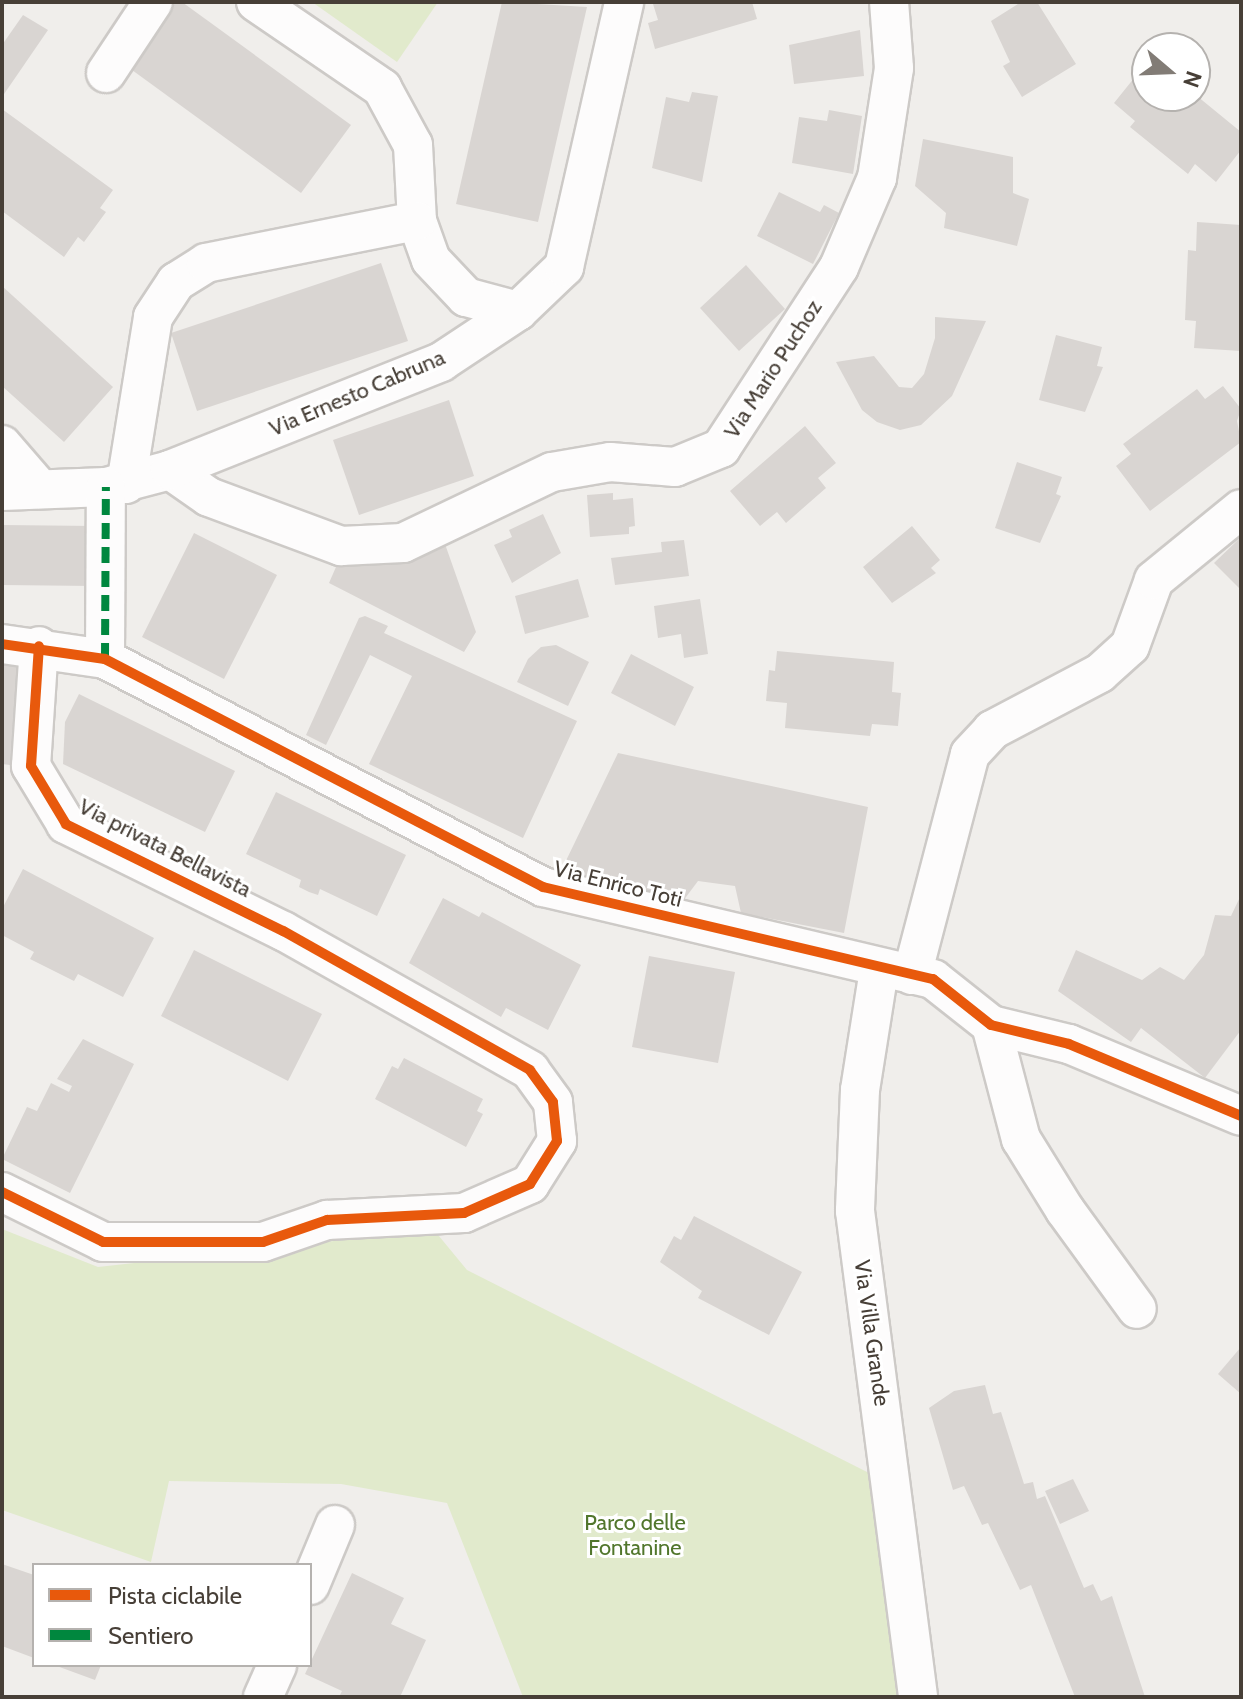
<!DOCTYPE html>
<style>
body{margin:0}
#map{position:relative;width:1243px;height:1699px;overflow:hidden;background:#f0eeeb;font-family:Cabin,sans-serif}
div>[style]{position:absolute}
.green>*{inset:0;background:#e1eacc}
.building>*{inset:0;background:#d9d5d2}
.roads{filter:drop-shadow(2px 0 #cdcac7) drop-shadow(-2px 0 #cdcac7) drop-shadow(0 2px #cdcac7) drop-shadow(0 -2px #cdcac7)}
.minor>*{height:38px;margin:-19px;padding:0 19px;transform-origin:19px;border-radius:19px;background:#fdfcfc}
.quiet>*{height:8px;margin-top:-4px;transform-origin:0;background:repeating-linear-gradient(90deg,#00873e 0 16px,transparent 0 24px)}
.cycleway>*{height:10px;margin:-5px;padding:0 5px;transform-origin:5px;border-radius:5px;background:#e8590c}
span{translate:-50% -50%;white-space:nowrap;text-align:center;line-height:1.15;-webkit-text-stroke:6px #fff;paint-order:stroke}
.street-label{font-size:22px;color:#473f37}
.park-label{font-size:22px;color:#51762c}
.frame{position:absolute;inset:0;border:4px solid #473f37;pointer-events:none}
.legend{position:absolute;left:32px;top:1563px;width:280px;height:104px;box-sizing:border-box;background:#fff;border:2px solid #b5b2af;margin:0;padding:10px 14px;list-style:none;font-size:24px;color:#473f37}
.legend li{display:flex;align-items:center;gap:16px;height:40px}
.legend b{width:40px;border:2px solid #b5b2af}
.north{position:absolute;left:1131px;top:32px;width:80px;height:80px;box-sizing:border-box;background:#fff;border:2px solid #b5b2af;border-radius:50%;rotate:109deg;font-size:22px;font-weight:700;line-height:32px;text-align:center;color:#473f37}
.north::after{content:'';display:block;margin:auto;width:28px;height:36px;background:#827c76;clip-path:polygon(50% 0,100% 100%,50% 72%,0 100%)}
</style>
<div id="map">
<div class="green">
<i style="clip-path:polygon(312px 2px,438px 2px,397px 62px)"></i>
<i style="clip-path:polygon(2px 1229px,98px 1267px,434px 1230px,467px 1270px,871px 1474px,911px 1697px,523px 1697px,447px 1503px,341px 1484px,169px 1481px,151px 1562px,2px 1510px)"></i>
</div>
<div class="building">
<i style="clip-path:polygon(165px 2px,182px 2px,351px 125px,301px 193px,121px 62px)"></i>
<i style="clip-path:polygon(502px 2px,587px 7px,538px 222px,456px 204px)"></i>
<i style="clip-path:polygon(660px 2px,752px 2px,757px 19px,655px 49px,648px 23px,658px 20px,653px 4px)"></i>
<i style="clip-path:polygon(1021px 2px,1037px 2px,1076px 64px,1022px 97px,1003px 66px,1010px 62px,991px 21px)"></i>
<i style="clip-path:polygon(23px 15px,48px 30px,2px 97px,2px 45px)"></i>
<i style="clip-path:polygon(860px 30px,864px 76px,794px 84px,789px 45px)"></i>
<i style="clip-path:polygon(1147px 62px,1147px 96px,1197px 96px,1241px 132px,1241px 150px,1216px 182px,1195px 164px,1188px 174px,1130px 127px,1135px 121px,1114px 103px)"></i>
<i style="clip-path:polygon(692px 92px,718px 96px,702px 182px,652px 168px,666px 97px,689px 102px)"></i>
<i style="clip-path:polygon(2px 109px,113px 190px,100px 208px,106px 212px,84px 242px,78px 237px,64px 257px,2px 211px)"></i>
<i style="clip-path:polygon(829px 110px,862px 116px,853px 174px,792px 163px,799px 117px,827px 121px)"></i>
<i style="clip-path:polygon(923px 139px,1013px 157px,1013px 193px,1029px 199px,1017px 246px,944px 228px,946px 213px,915px 186px)"></i>
<i style="clip-path:polygon(779px 192px,820px 212px,824px 205px,839px 213px,813px 264px,757px 236px)"></i>
<i style="clip-path:polygon(1197px 222px,1241px 225px,1241px 351px,1194px 348px,1196px 321px,1185px 320px,1188px 250px,1196px 251px)"></i>
<i style="clip-path:polygon(381px 263px,408px 341px,197px 411px,171px 333px)"></i>
<i style="clip-path:polygon(746px 265px,785px 309px,739px 351px,700px 308px)"></i>
<i style="clip-path:polygon(2px 286px,113px 387px,64px 442px,2px 386px)"></i>
<i style="clip-path:polygon(935px 317px,986px 321px,952px 396px,921px 425px,900px 430px,877px 422px,862px 410px,836px 362px,874px 356px,899px 387px,912px 388px,924px 374px,935px 338px)"></i>
<i style="clip-path:polygon(1056px 335px,1102px 347px,1097px 366px,1103px 367px,1085px 412px,1039px 400px)"></i>
<i style="clip-path:polygon(1223px 386px,1241px 409px,1237px 421px,1241px 442px,1150px 511px,1116px 466px,1131px 454px,1123px 444px,1197px 389px,1205px 399px)"></i>
<i style="clip-path:polygon(449px 400px,474px 476px,359px 515px,333px 440px)"></i>
<i style="clip-path:polygon(805px 426px,836px 463px,818px 478px,826px 488px,786px 523px,777px 512px,760px 526px,730px 491px)"></i>
<i style="clip-path:polygon(1017px 462px,1062px 477px,1056px 494px,1061px 496px,1040px 543px,995px 528px)"></i>
<i style="clip-path:polygon(613px 493px,613px 500px,633px 498px,635px 526px,629px 527px,629px 534px,590px 537px,587px 495px)"></i>
<i style="clip-path:polygon(543px 514px,561px 553px,512px 583px,494px 545px,512px 537px,509px 530px)"></i>
<i style="clip-path:polygon(2px 525px,95px 526px,94px 586px,2px 585px)"></i>
<i style="clip-path:polygon(912px 526px,940px 560px,931px 568px,936px 573px,892px 603px,863px 567px)"></i>
<i style="clip-path:polygon(194px 533px,277px 575px,224px 679px,142px 637px)"></i>
<i style="clip-path:polygon(1241px 537px,1241px 590px,1214px 563px)"></i>
<i style="clip-path:polygon(684px 540px,689px 576px,615px 585px,611px 558px,662px 552px,661px 542px)"></i>
<i style="clip-path:polygon(445px 544px,476px 632px,464px 652px,329px 583px,339px 560px,390px 563px)"></i>
<i style="clip-path:polygon(578px 579px,589px 617px,525px 634px,515px 596px)"></i>
<i style="clip-path:polygon(700px 599px,708px 654px,684px 658px,681px 634px,658px 638px,654px 606px)"></i>
<i style="clip-path:polygon(365px 616px,388px 626px,384px 633px,577px 721px,523px 838px,369px 764px,412px 676px,370px 655px,326px 745px,306px 735px,359px 618px)"></i>
<i style="clip-path:polygon(556px 645px,589px 662px,568px 706px,517px 682px,528px 659px,541px 647px)"></i>
<i style="clip-path:polygon(777px 651px,894px 662px,892px 692px,901px 693px,898px 726px,872px 724px,870px 736px,785px 728px,787px 703px,766px 701px,769px 670px,775px 671px)"></i>
<i style="clip-path:polygon(631px 654px,694px 687px,675px 726px,611px 693px)"></i>
<i style="clip-path:polygon(2px 664px,17px 665px,10px 765px,2px 764px)"></i>
<i style="clip-path:polygon(79px 694px,235px 771px,205px 832px,63px 764px,65px 722px)"></i>
<i style="clip-path:polygon(618px 753px,868px 807px,844px 933px,741px 913px,735px 886px,698px 881px,683px 901px,561px 871px)"></i>
<i style="clip-path:polygon(276px 792px,406px 855px,377px 916px,320px 889px,318px 895px,309px 892px,299px 887px,301px 880px,246px 854px)"></i>
<i style="clip-path:polygon(23px 869px,154px 938px,123px 997px,78px 974px,74px 981px,30px 959px,34px 952px,2px 935px,2px 909px)"></i>
<i style="clip-path:polygon(1241px 895px,1241px 1030px,1205px 1078px,1141px 1028px,1131px 1042px,1058px 991px,1076px 950px,1142px 980px,1160px 967px,1184px 980px,1204px 955px,1215px 915px,1231px 916px)"></i>
<i style="clip-path:polygon(443px 898px,479px 917px,482px 912px,581px 965px,548px 1030px,506px 1008px,501px 1017px,409px 963px)"></i>
<i style="clip-path:polygon(194px 950px,322px 1014px,288px 1081px,161px 1016px)"></i>
<i style="clip-path:polygon(649px 956px,735px 972px,718px 1063px,632px 1047px)"></i>
<i style="clip-path:polygon(83px 1039px,134px 1064px,70px 1193px,2px 1159px,27px 1107px,37px 1111px,51px 1083px,69px 1092px,72px 1086px,57px 1079px)"></i>
<i style="clip-path:polygon(404px 1058px,483px 1099px,477px 1111px,483px 1114px,466px 1147px,375px 1099px,392px 1066px,398px 1069px)"></i>
<i style="clip-path:polygon(694px 1216px,802px 1272px,769px 1335px,698px 1298px,702px 1291px,660px 1262px,674px 1236px,681px 1240px)"></i>
<i style="clip-path:polygon(1241px 1347px,1241px 1394px,1218px 1374px)"></i>
<i style="clip-path:polygon(985px 1385px,993px 1414px,1001px 1412px,1024px 1484px,1033px 1482px,1037px 1499px,1045px 1496px,1084px 1588px,1093px 1584px,1101px 1601px,1112px 1596px,1145px 1697px,1075px 1697px,1031px 1585px,1020px 1590px,988px 1523px,982px 1525px,964px 1486px,953px 1490px,929px 1408px,954px 1391px)"></i>
<i style="clip-path:polygon(1073px 1479px,1089px 1511px,1060px 1524px,1045px 1491px)"></i>
<i style="clip-path:polygon(2px 1564px,34px 1575px,34px 1658px,2px 1646px)"></i>
<i style="clip-path:polygon(352px 1573px,404px 1598px,391px 1624px,426px 1640px,400px 1697px,339px 1697px,342px 1691px,305px 1674px)"></i>
<i style="clip-path:polygon(54px 1665px,101px 1665px,95px 1680px)"></i>
</div>
<div class="roads">
<div class="minor">
<i style="left:256px;top:2px;width:153px;rotate:34.3deg"></i>
<i style="left:382px;top:88px;width:65px;rotate:61.5deg"></i>
<i style="left:413px;top:145px;width:76px;rotate:87deg"></i>
<i style="left:417px;top:221px;width:41px;rotate:70.3deg"></i>
<i style="left:431px;top:260px;width:51px;rotate:46.6deg"></i>
<i style="left:466px;top:297px;width:54px;rotate:15.1deg"></i>
<i style="left:106px;top:73px;width:85px;rotate:-56.5deg"></i>
<i style="left:2px;top:445px;width:58px;rotate:49.2deg"></i>
<i style="left:170px;top:470px;width:47px;rotate:34.7deg"></i>
<i style="left:209px;top:497px;width:141px;rotate:20.4deg"></i>
<i style="left:341px;top:546px;width:62px;rotate:-2.8deg"></i>
<i style="left:403px;top:543px;width:165px;rotate:-25.5deg"></i>
<i style="left:552px;top:472px;width:59px;rotate:-9.8deg"></i>
<i style="left:610px;top:462px;width:65px;rotate:4.4deg"></i>
<i style="left:675px;top:467px;width:50px;rotate:-22.4deg"></i>
<i style="left:721px;top:448px;width:216px;rotate:-56.9deg"></i>
<i style="left:839px;top:267px;width:97px;rotate:-66.9deg"></i>
<i style="left:877px;top:178px;width:111px;rotate:-81.2deg"></i>
<i style="left:894px;top:68px;width:66px;rotate:-94.3deg"></i>
<i style="left:126px;top:484px;width:169px;rotate:-80.8deg"></i>
<i style="left:153px;top:317px;width:42px;rotate:-56.7deg"></i>
<i style="left:176px;top:282px;width:36px;rotate:-32deg"></i>
<i style="left:206px;top:263px;width:215px;rotate:-11.3deg"></i>
<i style="left:2px;top:491px;width:104px;rotate:-2.2deg"></i>
<i style="left:106px;top:487px;width:66px;rotate:-14.9deg"></i>
<i style="left:170px;top:470px;width:292px;rotate:-21.7deg"></i>
<i style="left:441px;top:362px;width:92px;rotate:-33.5deg"></i>
<i style="left:518px;top:311px;width:64px;rotate:-43.7deg"></i>
<i style="left:564px;top:267px;width:272px;rotate:-77.2deg"></i>
<i style="left:2px;top:644px;width:104px;rotate:8.3deg"></i>
<i style="left:105px;top:659px;width:494px;rotate:27.5deg"></i>
<i style="left:543px;top:887px;width:401px;rotate:13.3deg"></i>
<i style="left:933px;top:979px;width:74px;rotate:38.4deg"></i>
<i style="left:991px;top:1025px;width:80px;rotate:13.7deg"></i>
<i style="left:1069px;top:1044px;width:186px;rotate:22.7deg"></i>
<i style="left:105px;top:659px;width:172px;rotate:-89.7deg"></i>
<i style="left:879px;top:970px;width:121px;rotate:99deg"></i>
<i style="left:860px;top:1090px;width:121px;rotate:92.4deg"></i>
<i style="left:855px;top:1211px;width:490px;rotate:82.6deg"></i>
<i style="left:912px;top:975px;width:228px;rotate:-75.3deg"></i>
<i style="left:970px;top:754px;width:33px;rotate:-47deg"></i>
<i style="left:992px;top:730px;width:122px;rotate:-27.8deg"></i>
<i style="left:1100px;top:673px;width:40px;rotate:-42deg"></i>
<i style="left:1130px;top:646px;width:70px;rotate:-70deg"></i>
<i style="left:1154px;top:580px;width:112px;rotate:-39.2deg"></i>
<i style="left:991px;top:1025px;width:118px;rotate:75.3deg"></i>
<i style="left:1021px;top:1139px;width:84px;rotate:58.2deg"></i>
<i style="left:1065px;top:1210px;width:122px;rotate:54deg"></i>
<i style="left:2px;top:1192px;width:113px;rotate:26.3deg"></i>
<i style="left:103px;top:1242px;width:160px"></i>
<i style="left:263px;top:1242px;width:68px;rotate:-19deg"></i>
<i style="left:327px;top:1220px;width:137px;rotate:-2.9deg"></i>
<i style="left:464px;top:1213px;width:72px;rotate:-23.7deg"></i>
<i style="left:530px;top:1184px;width:51px;rotate:-57.9deg"></i>
<i style="left:557px;top:1141px;width:39px;rotate:-96deg"></i>
<i style="left:553px;top:1102px;width:39px;rotate:-126deg"></i>
<i style="left:530px;top:1070px;width:283px;rotate:-150.6deg"></i>
<i style="left:283px;top:931px;width:242px;rotate:-153.8deg"></i>
<i style="left:66px;top:824px;width:68px;rotate:-121.1deg"></i>
<i style="left:31px;top:766px;width:120px;rotate:-86.2deg"></i>
<i style="left:310px;top:1585px;width:65px;rotate:-67.4deg"></i>
<i style="left:263px;top:1697px;width:35px;rotate:-66deg"></i>
</div>
</div>
<div class="quiet">
<i style="left:105px;top:659px;width:172px;rotate:-89.7deg"></i>
</div>
<div class="cycleway">
<i style="left:2px;top:644px;width:104px;rotate:8.3deg"></i>
<i style="left:105px;top:659px;width:494px;rotate:27.5deg"></i>
<i style="left:543px;top:887px;width:401px;rotate:13.3deg"></i>
<i style="left:933px;top:979px;width:74px;rotate:38.4deg"></i>
<i style="left:991px;top:1025px;width:80px;rotate:13.7deg"></i>
<i style="left:1069px;top:1044px;width:186px;rotate:22.7deg"></i>
<i style="left:2px;top:1192px;width:113px;rotate:26.3deg"></i>
<i style="left:103px;top:1242px;width:160px"></i>
<i style="left:263px;top:1242px;width:68px;rotate:-19deg"></i>
<i style="left:327px;top:1220px;width:137px;rotate:-2.9deg"></i>
<i style="left:464px;top:1213px;width:72px;rotate:-23.7deg"></i>
<i style="left:530px;top:1184px;width:51px;rotate:-57.9deg"></i>
<i style="left:557px;top:1141px;width:39px;rotate:-96deg"></i>
<i style="left:553px;top:1102px;width:39px;rotate:-126deg"></i>
<i style="left:530px;top:1070px;width:283px;rotate:-150.6deg"></i>
<i style="left:283px;top:931px;width:242px;rotate:-153.8deg"></i>
<i style="left:66px;top:824px;width:68px;rotate:-121.1deg"></i>
<i style="left:31px;top:766px;width:120px;rotate:-86.2deg"></i>
</div>
<div class="street-label">
<span style="left:773px;top:369px;rotate:-57deg">Via Mario Puchoz</span>
<span style="left:357px;top:393px;rotate:-23deg">Via Ernesto Cabruna</span>
<span style="left:165px;top:848px;rotate:27deg">Via privata Bellavista</span>
<span style="left:618px;top:884px;rotate:14deg">Via Enrico Toti</span>
<span style="left:872px;top:1333px;rotate:82deg">Via Villa Grande</span>
</div>
<div class="park-label">
<span style="left:635px;top:1535px">Parco delle<br>Fontanine</span>
</div>
<div class="frame"></div>
<ul class="legend">
<li><b style="height:10px;background:#e8590c"></b>Pista ciclabile</li>
<li><b style="height:10px;background:#00873e"></b>Sentiero</li>
</ul>
<div class="north">N</div>
</div>
